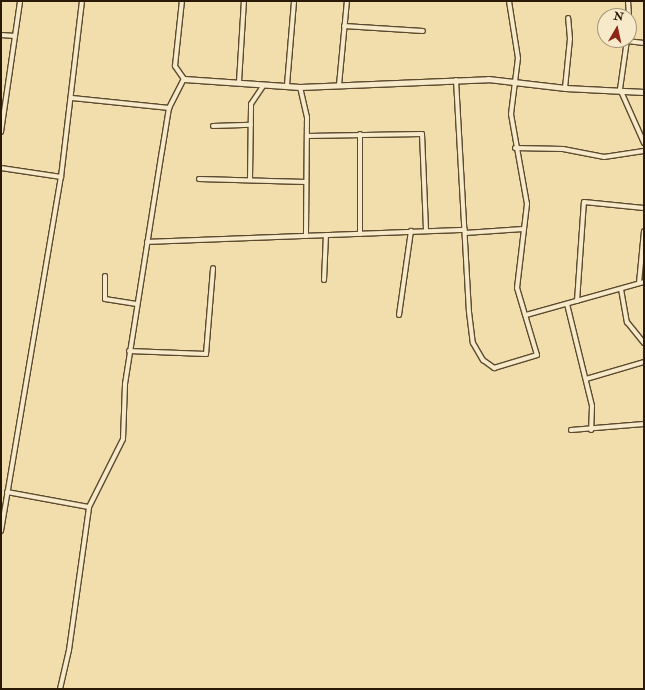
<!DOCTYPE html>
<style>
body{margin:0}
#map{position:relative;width:645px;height:690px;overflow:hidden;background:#f2dead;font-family:"IM FELL Double Pica",serif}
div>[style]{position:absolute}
.roads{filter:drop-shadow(1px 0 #5c4a2e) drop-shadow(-1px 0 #5c4a2e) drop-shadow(0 1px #5c4a2e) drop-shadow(0 -1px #5c4a2e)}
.minor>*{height:4px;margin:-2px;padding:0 2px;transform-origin:2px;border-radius:2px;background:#f7eaca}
.tertiary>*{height:5px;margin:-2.5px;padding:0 2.5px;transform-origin:2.5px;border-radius:2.5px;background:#f7eaca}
span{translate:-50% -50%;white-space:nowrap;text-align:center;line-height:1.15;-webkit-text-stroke:3px #f7eaca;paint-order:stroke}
.frame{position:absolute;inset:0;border:2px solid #2a1904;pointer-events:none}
.north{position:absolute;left:597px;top:8px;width:40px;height:40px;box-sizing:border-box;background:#f7eaca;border:1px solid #a5967b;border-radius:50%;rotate:9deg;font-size:11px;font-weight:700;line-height:16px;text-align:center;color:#2a1904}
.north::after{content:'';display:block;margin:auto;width:14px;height:18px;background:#8f2418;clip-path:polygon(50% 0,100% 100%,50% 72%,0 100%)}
</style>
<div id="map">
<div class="roads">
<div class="minor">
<i style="left:628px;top:1px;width:15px;rotate:86deg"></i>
<i style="left:344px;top:26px;width:79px;rotate:3.6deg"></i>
<i style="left:1px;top:35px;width:14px;rotate:4deg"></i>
<i style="left:627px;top:40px;width:49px;rotate:98.1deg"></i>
<i style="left:620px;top:89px;width:59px;rotate:66deg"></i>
<i style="left:627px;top:41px;width:17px;rotate:7deg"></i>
<i style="left:456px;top:80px;width:232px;rotate:86.8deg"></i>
<i style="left:469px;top:312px;width:31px;rotate:83deg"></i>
<i style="left:473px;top:343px;width:20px;rotate:60deg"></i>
<i style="left:483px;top:360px;width:14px;rotate:36deg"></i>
<i style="left:494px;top:368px;width:45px;rotate:-16.8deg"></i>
<i style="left:537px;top:355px;width:70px;rotate:-106.6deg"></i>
<i style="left:517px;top:288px;width:85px;rotate:-83.2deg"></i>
<i style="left:527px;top:204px;width:91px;rotate:-100.1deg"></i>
<i style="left:511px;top:114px;width:56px;rotate:-82.9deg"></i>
<i style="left:518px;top:58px;width:58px;rotate:-99deg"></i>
<i style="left:239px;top:82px;width:81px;rotate:-86.5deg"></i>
<i style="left:287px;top:85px;width:84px;rotate:-85.2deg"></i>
<i style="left:339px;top:85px;width:84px;rotate:-84.6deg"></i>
<i style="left:300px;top:87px;width:31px;rotate:77deg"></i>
<i style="left:307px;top:117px;width:119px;rotate:90.5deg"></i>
<i style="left:565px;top:88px;width:49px;rotate:-84.2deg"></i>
<i style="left:570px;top:39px;width:21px;rotate:-95deg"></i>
<i style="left:72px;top:98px;width:98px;rotate:5.9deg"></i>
<i style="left:213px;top:126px;width:38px;rotate:-2deg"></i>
<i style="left:1px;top:132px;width:132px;rotate:-81.7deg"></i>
<i style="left:307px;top:136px;width:115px;rotate:-1deg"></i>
<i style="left:422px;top:134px;width:96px;rotate:87.6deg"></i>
<i style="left:515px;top:148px;width:48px;rotate:1.2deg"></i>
<i style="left:563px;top:149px;width:42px;rotate:11deg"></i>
<i style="left:604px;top:157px;width:40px;rotate:-8.5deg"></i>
<i style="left:1px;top:168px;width:61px;rotate:8.5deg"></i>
<i style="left:199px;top:179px;width:107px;rotate:1.6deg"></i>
<i style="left:250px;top:179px;width:75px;rotate:-89.2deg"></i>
<i style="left:251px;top:104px;width:23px;rotate:-56deg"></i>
<i style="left:465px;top:233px;width:58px;rotate:-3.9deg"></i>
<i style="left:360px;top:234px;width:100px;rotate:-90deg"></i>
<i style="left:147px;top:242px;width:318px;rotate:-2.2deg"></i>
<i style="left:105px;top:276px;width:23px;rotate:90deg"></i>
<i style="left:105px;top:299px;width:32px;rotate:9deg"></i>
<i style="left:324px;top:280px;width:45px;rotate:-87.5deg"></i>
<i style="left:639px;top:283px;width:52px;rotate:-84.5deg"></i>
<i style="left:621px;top:289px;width:34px;rotate:80deg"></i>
<i style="left:627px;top:322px;width:27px;rotate:51deg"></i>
<i style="left:577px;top:301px;width:99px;rotate:-86deg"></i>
<i style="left:584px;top:202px;width:60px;rotate:5.7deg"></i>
<i style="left:567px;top:304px;width:105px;rotate:76.2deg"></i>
<i style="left:592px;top:406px;width:24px;rotate:92deg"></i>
<i style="left:399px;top:315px;width:85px;rotate:-81.9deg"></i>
<i style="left:526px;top:315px;width:123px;rotate:-15.6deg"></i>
<i style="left:129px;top:351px;width:77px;rotate:2.2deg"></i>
<i style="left:206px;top:354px;width:86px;rotate:-85.3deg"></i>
<i style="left:586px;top:379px;width:60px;rotate:-16.3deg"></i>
<i style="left:571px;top:430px;width:73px;rotate:-4.7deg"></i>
<i style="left:7px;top:492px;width:83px;rotate:10.4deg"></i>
<i style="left:1px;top:531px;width:359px;rotate:-80.4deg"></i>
<i style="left:61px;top:177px;width:177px;rotate:-83.2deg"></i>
<i style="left:60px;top:689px;width:40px;rotate:-77deg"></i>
<i style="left:69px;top:650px;width:144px;rotate:-82deg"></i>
<i style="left:89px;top:507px;width:76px;rotate:-63.4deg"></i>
<i style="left:123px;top:439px;width:55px;rotate:-87.9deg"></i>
<i style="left:125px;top:384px;width:236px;rotate:-81deg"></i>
<i style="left:162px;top:151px;width:44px;rotate:-80.8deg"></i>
<i style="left:169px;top:108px;width:33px;rotate:-63deg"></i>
<i style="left:184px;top:79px;width:16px;rotate:-125deg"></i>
<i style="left:175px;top:66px;width:65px;rotate:-83.9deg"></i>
</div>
<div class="tertiary">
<i style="left:184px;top:79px;width:116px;rotate:3.9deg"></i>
<i style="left:300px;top:87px;width:188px;rotate:-2.4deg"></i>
<i style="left:488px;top:79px;width:78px;rotate:6.7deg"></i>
<i style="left:565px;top:88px;width:79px;rotate:2.9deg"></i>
</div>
</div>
<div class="frame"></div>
<div class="north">N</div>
</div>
